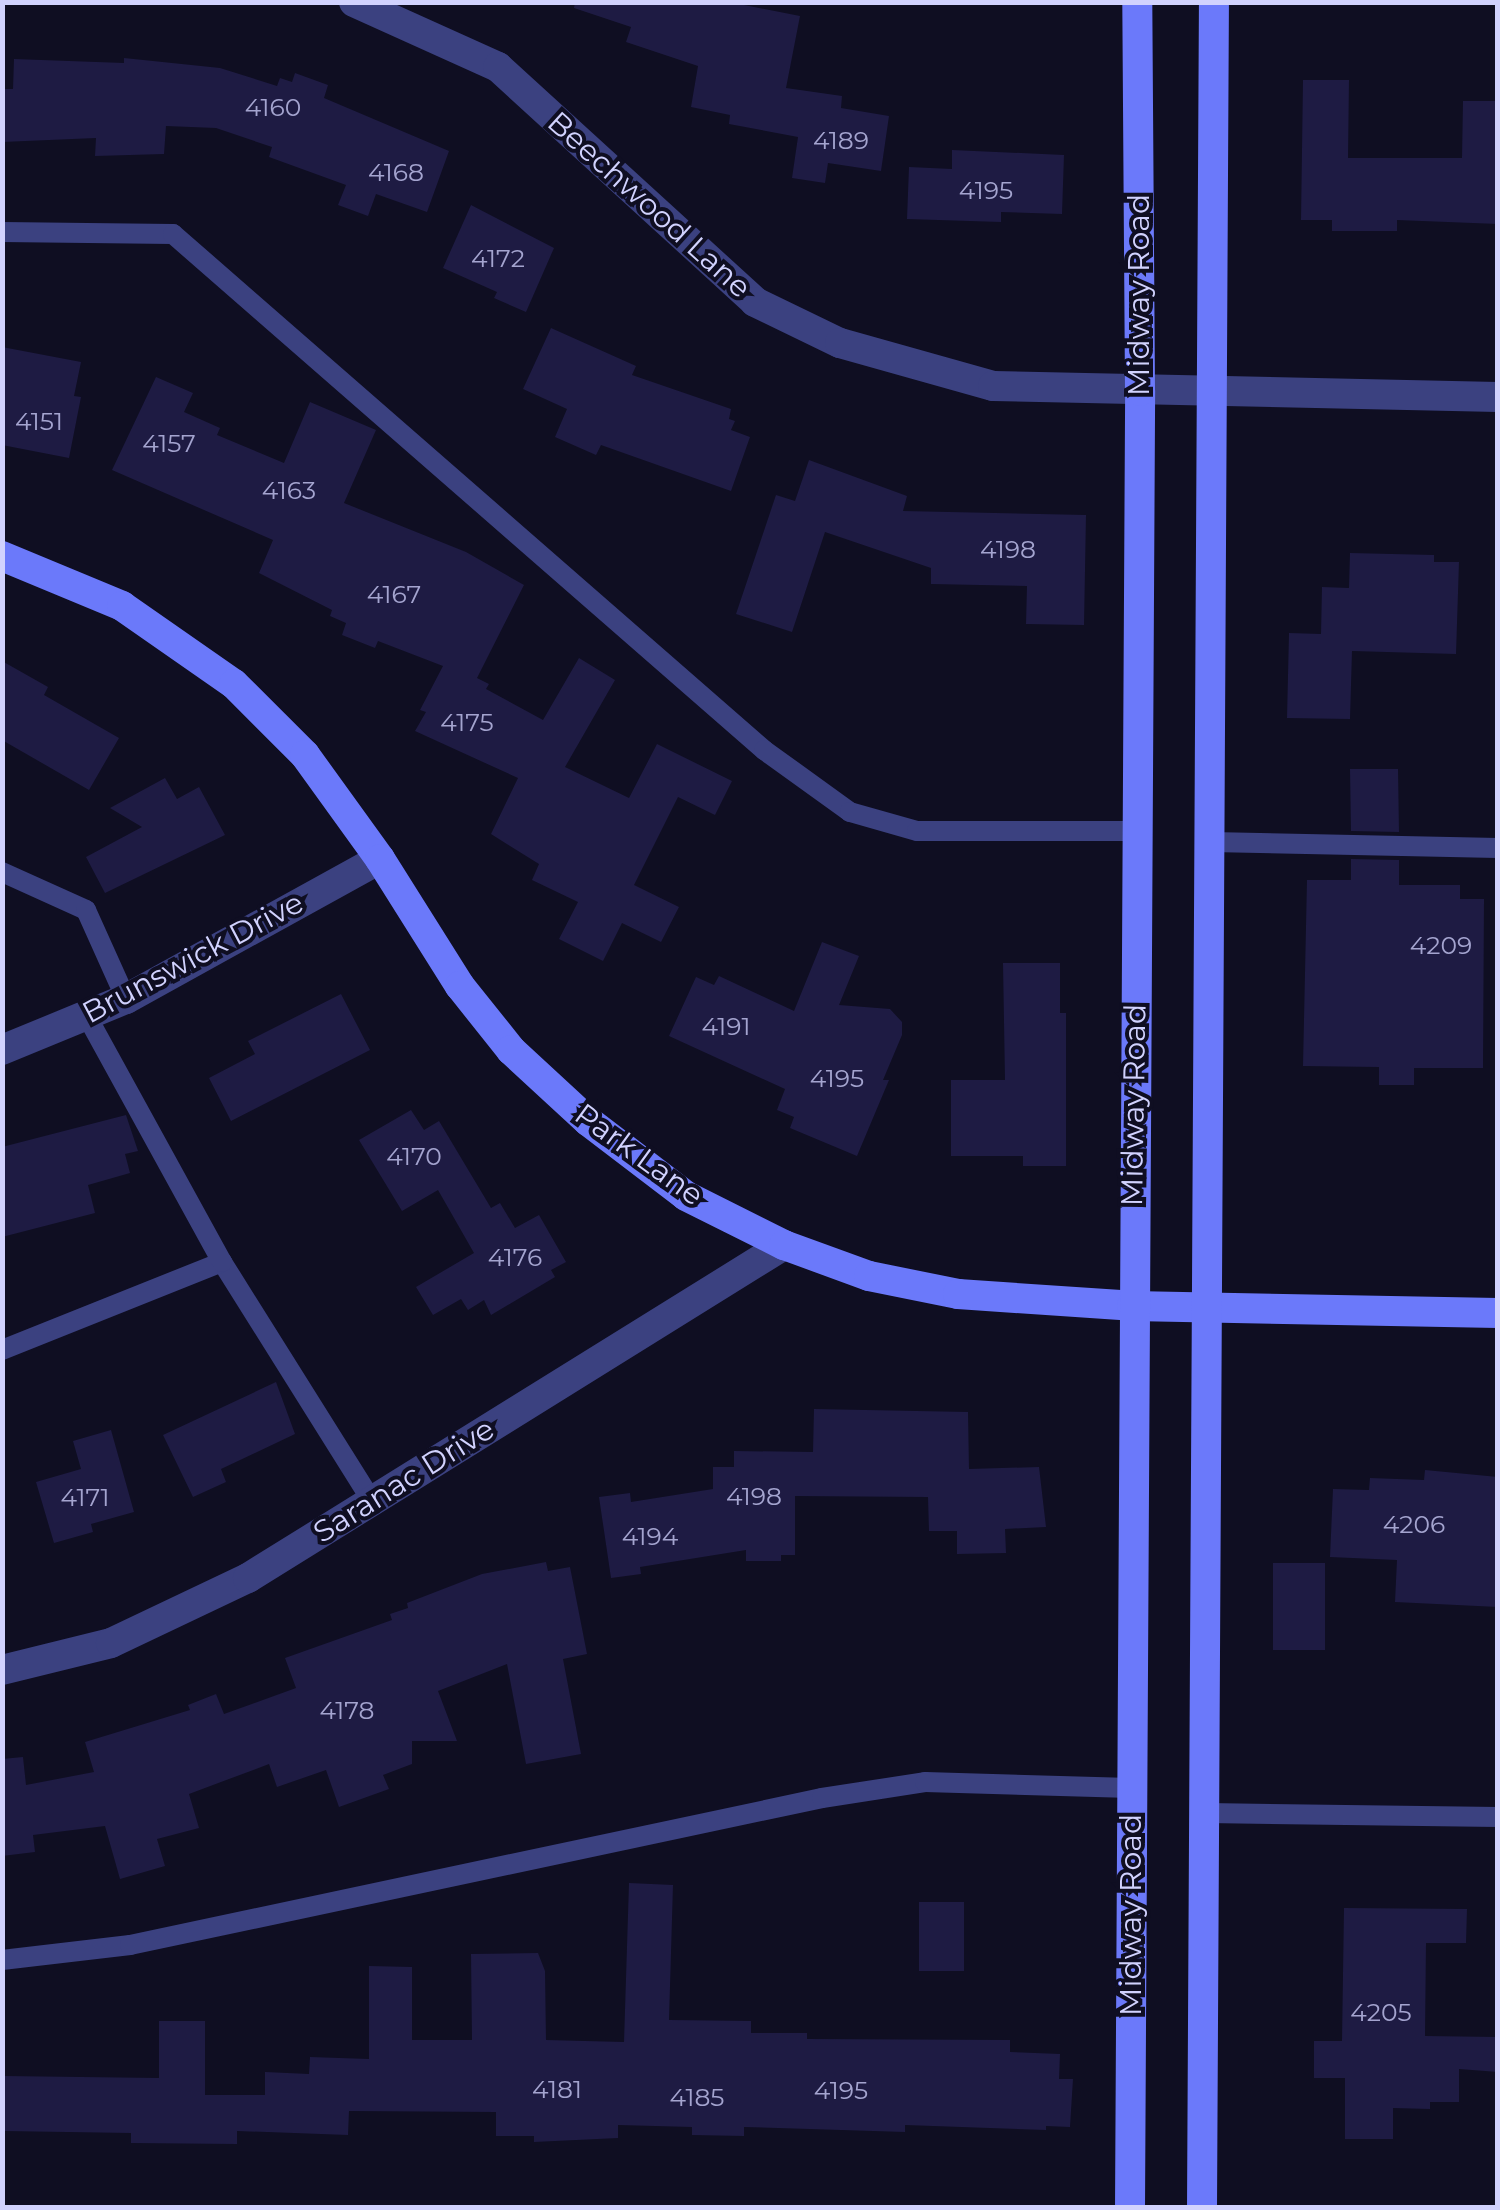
<!DOCTYPE html>
<style>
body{margin:0}
#map{position:relative;width:1500px;height:2210px;overflow:hidden;background:#0f0e22;font-family:Montserrat,sans-serif}
div>[style]{position:absolute}
.building>*{inset:0;background:#1e1b43}
.lane>*{height:20px;margin:-10px;padding:0 10px;transform-origin:10px;border-radius:10px;background:#3b4180}
.street>*{height:30px;margin:-15px;padding:0 15px;transform-origin:15px;border-radius:15px;background:#3b4180}
.secondary>*{height:30px;margin:-15px;padding:0 15px;transform-origin:15px;border-radius:15px;background:#6b79fa}
span{translate:-50% -50%;white-space:nowrap;text-align:center;line-height:1.15;-webkit-text-stroke:8px #0f0e22;paint-order:stroke}
.number-label{font-size:25px;color:#a4a4cf}
.number-label span{-webkit-text-stroke-width:0}
.street-label{font-size:30px;color:#d1d2fe}
.frame{position:absolute;inset:0;border:5px solid #d1d2fe;pointer-events:none}
</style>
<div id="map">
<div class="building">
<i style="clip-path:polygon(575px 2px,729px 2px,800px 16px,786px 88px,842px 96px,841px 108px,889px 116px,881px 171px,828px 163px,825px 183px,792px 178px,798px 137px,729px 124px,730px 115px,691px 107px,698px 66px,626px 42px,631px 27px,574px 8px)"></i>
<i style="clip-path:polygon(124px 58px,220px 68px,277px 86px,280px 78px,292px 82px,295px 73px,328px 85px,324px 98px,449px 151px,427px 212px,376px 194px,368px 216px,338px 205px,346px 185px,269px 157px,272px 147px,216px 128px,166px 126px,164px 154px,95px 156px,96px 138px,2px 142px,2px 89px,13px 89px,14px 59px,124px 63px)"></i>
<i style="clip-path:polygon(1303px 80px,1349px 80px,1348px 158px,1462px 158px,1463px 101px,1498px 101px,1498px 224px,1397px 220px,1397px 231px,1332px 231px,1332px 220px,1301px 220px)"></i>
<i style="clip-path:polygon(952px 150px,1064px 155px,1062px 214px,1001px 212px,1001px 222px,907px 219px,909px 167px,952px 169px)"></i>
<i style="clip-path:polygon(471px 205px,554px 248px,526px 312px,494px 298px,497px 292px,443px 268px)"></i>
<i style="clip-path:polygon(551px 328px,636px 366px,632px 375px,731px 409px,729px 419px,735px 421px,731px 430px,750px 437px,731px 491px,601px 445px,596px 455px,555px 437px,567px 409px,523px 389px)"></i>
<i style="clip-path:polygon(2px 347px,81px 362px,74px 396px,81px 397px,69px 458px,2px 445px)"></i>
<i style="clip-path:polygon(156px 377px,193px 393px,184px 412px,220px 428px,217px 435px,284px 463px,310px 402px,376px 430px,344px 503px,466px 552px,524px 585px,477px 678px,489px 684px,486px 689px,543px 720px,579px 658px,615px 680px,565px 767px,629px 798px,657px 744px,732px 781px,715px 815px,678px 797px,634px 885px,679px 907px,661px 942px,622px 923px,603px 961px,559px 939px,578px 902px,532px 880px,539px 864px,491px 834px,518px 778px,415px 731px,426px 712px,420px 710px,443px 666px,378px 641px,375px 648px,342px 635px,346px 623px,330px 616px,332px 610px,259px 573px,273px 540px,112px 470px)"></i>
<i style="clip-path:polygon(809px 460px,907px 496px,903px 511px,1086px 515px,1084px 625px,1026px 624px,1027px 586px,931px 584px,931px 568px,825px 532px,792px 632px,736px 614px,776px 495px,795px 501px)"></i>
<i style="clip-path:polygon(1350px 553px,1434px 555px,1434px 562px,1459px 562px,1456px 654px,1352px 651px,1350px 719px,1287px 718px,1289px 633px,1321px 634px,1322px 587px,1349px 588px)"></i>
<i style="clip-path:polygon(2px 661px,48px 687px,44px 695px,119px 738px,89px 790px,2px 740px)"></i>
<i style="clip-path:polygon(1350px 769px,1398px 769px,1399px 832px,1351px 831px)"></i>
<i style="clip-path:polygon(165px 778px,177px 799px,199px 787px,225px 835px,105px 893px,86px 857px,142px 827px,110px 808px)"></i>
<i style="clip-path:polygon(1351px 859px,1399px 860px,1399px 885px,1460px 885px,1460px 899px,1484px 899px,1483px 1068px,1414px 1068px,1414px 1085px,1379px 1085px,1379px 1067px,1303px 1066px,1307px 880px,1351px 880px)"></i>
<i style="clip-path:polygon(822px 942px,859px 956px,839px 1005px,890px 1009px,902px 1022px,902px 1035px,883px 1080px,889px 1080px,857px 1156px,790px 1128px,794px 1117px,777px 1110px,785px 1089px,669px 1036px,696px 977px,714px 985px,719px 976px,794px 1011px)"></i>
<i style="clip-path:polygon(1003px 963px,1060px 963px,1060px 1013px,1066px 1013px,1066px 1166px,1023px 1166px,1023px 1156px,951px 1156px,951px 1080px,1005px 1080px)"></i>
<i style="clip-path:polygon(341px 994px,370px 1050px,231px 1121px,209px 1078px,255px 1054px,248px 1041px)"></i>
<i style="clip-path:polygon(411px 1110px,424px 1130px,439px 1121px,491px 1208px,500px 1203px,515px 1228px,539px 1215px,566px 1262px,551px 1270px,555px 1277px,491px 1315px,484px 1300px,468px 1310px,461px 1299px,433px 1315px,416px 1287px,474px 1253px,438px 1190px,402px 1211px,359px 1140px)"></i>
<i style="clip-path:polygon(126px 1115px,138px 1151px,125px 1154px,130px 1173px,88px 1185px,95px 1213px,2px 1237px,2px 1147px)"></i>
<i style="clip-path:polygon(276px 1382px,295px 1434px,221px 1469px,226px 1482px,193px 1497px,163px 1435px)"></i>
<i style="clip-path:polygon(814px 1409px,968px 1412px,969px 1469px,1039px 1467px,1046px 1527px,1005px 1529px,1006px 1553px,957px 1554px,957px 1531px,929px 1531px,928px 1497px,795px 1496px,795px 1555px,781px 1555px,781px 1561px,746px 1561px,746px 1550px,640px 1567px,641px 1574px,611px 1578px,599px 1497px,630px 1493px,631px 1502px,713px 1489px,713px 1467px,734px 1467px,734px 1451px,813px 1452px)"></i>
<i style="clip-path:polygon(111px 1430px,134px 1512px,91px 1524px,93px 1532px,54px 1543px,36px 1482px,81px 1469px,73px 1441px)"></i>
<i style="clip-path:polygon(1425px 1470px,1498px 1477px,1498px 1607px,1395px 1602px,1397px 1560px,1330px 1557px,1333px 1489px,1369px 1490px,1370px 1478px,1424px 1480px)"></i>
<i style="clip-path:polygon(546px 1562px,548px 1571px,570px 1567px,587px 1654px,563px 1659px,581px 1754px,526px 1764px,507px 1664px,438px 1691px,457px 1741px,412px 1741px,412px 1764px,383px 1775px,389px 1789px,339px 1807px,326px 1770px,277px 1787px,269px 1764px,189px 1794px,199px 1828px,157px 1839px,165px 1866px,120px 1879px,105px 1826px,33px 1835px,35px 1852px,2px 1856px,2px 1759px,23px 1757px,26px 1785px,94px 1772px,85px 1742px,190px 1710px,188px 1705px,216px 1694px,224px 1714px,296px 1688px,285px 1658px,392px 1620px,390px 1614px,408px 1608px,407px 1603px,482px 1574px)"></i>
<i style="clip-path:polygon(1273px 1563px,1325px 1563px,1325px 1650px,1273px 1650px)"></i>
<i style="clip-path:polygon(629px 1883px,673px 1885px,669px 2020px,751px 2021px,751px 2033px,807px 2033px,807px 2039px,1010px 2040px,1010px 2052px,1060px 2054px,1059px 2079px,1073px 2079px,1070px 2127px,1046px 2126px,1046px 2130px,905px 2125px,905px 2132px,744px 2127px,744px 2136px,692px 2135px,692px 2127px,618px 2125px,618px 2138px,534px 2142px,534px 2136px,496px 2136px,496px 2112px,349px 2111px,348px 2135px,237px 2131px,237px 2144px,131px 2143px,131px 2133px,3px 2131px,4px 2076px,159px 2078px,159px 2021px,205px 2021px,205px 2095px,265px 2095px,265px 2072px,309px 2074px,310px 2057px,369px 2059px,369px 1966px,412px 1967px,412px 2040px,472px 2040px,471px 1954px,538px 1953px,545px 1971px,546px 2040px,624px 2042px)"></i>
<i style="clip-path:polygon(919px 1902px,964px 1902px,964px 1971px,919px 1971px)"></i>
<i style="clip-path:polygon(1344px 1908px,1467px 1909px,1466px 1943px,1426px 1943px,1425px 2036px,1498px 2037px,1498px 2072px,1459px 2069px,1459px 2102px,1430px 2102px,1430px 2109px,1393px 2108px,1393px 2139px,1345px 2139px,1345px 2078px,1314px 2078px,1314px 2041px,1342px 2041px)"></i>
</div>
<div class="lane">
<i style="left:2px;top:232px;width:171px;rotate:0.7deg"></i>
<i style="left:173px;top:234px;width:785px;rotate:41.12deg"></i>
<i style="left:764px;top:750px;width:106px;rotate:35.8deg"></i>
<i style="left:850px;top:812px;width:70px;rotate:15.8deg"></i>
<i style="left:917px;top:831px;width:220px"></i>
<i style="left:1211px;top:842px;width:287px;rotate:1.2deg"></i>
<i style="left:2px;top:872px;width:92px;rotate:24.3deg"></i>
<i style="left:86px;top:910px;width:98px;rotate:65.8deg"></i>
<i style="left:222px;top:1262px;width:282px;rotate:57.9deg"></i>
<i style="left:2px;top:1350px;width:237px;rotate:-21.8deg"></i>
<i style="left:222px;top:1262px;width:281px;rotate:-118.8deg"></i>
<i style="left:1206px;top:1813px;width:292px;rotate:0.8deg"></i>
<i style="left:2px;top:1960px;width:129px;rotate:-6.7deg"></i>
<i style="left:130px;top:1945px;width:707px;rotate:-11.99deg"></i>
<i style="left:822px;top:1798px;width:104px;rotate:-8.8deg"></i>
<i style="left:925px;top:1782px;width:206px;rotate:1.7deg"></i>
</div>
<div class="street">
<i style="left:354px;top:2px;width:158px;rotate:24.3deg"></i>
<i style="left:498px;top:67px;width:348px;rotate:42.4deg"></i>
<i style="left:755px;top:302px;width:94px;rotate:25.8deg"></i>
<i style="left:840px;top:343px;width:159px;rotate:15.7deg"></i>
<i style="left:993px;top:386px;width:505px;rotate:1.25deg"></i>
<i style="left:2px;top:1050px;width:134px;rotate:-22.4deg"></i>
<i style="left:126px;top:999px;width:290px;rotate:-28.9deg"></i>
<i style="left:2px;top:1670px;width:112px;rotate:-13.9deg"></i>
<i style="left:111px;top:1643px;width:152px;rotate:-25.4deg"></i>
<i style="left:248px;top:1578px;width:631px;rotate:-31.85deg"></i>
</div>
<div class="secondary">
<i style="left:2px;top:556px;width:130px;rotate:22.6deg"></i>
<i style="left:122px;top:606px;width:136px;rotate:34.9deg"></i>
<i style="left:234px;top:684px;width:100px;rotate:45deg"></i>
<i style="left:305px;top:755px;width:128px;rotate:54.2deg"></i>
<i style="left:380px;top:859px;width:150px;rotate:57.8deg"></i>
<i style="left:460px;top:986px;width:82px;rotate:51.4deg"></i>
<i style="left:511px;top:1050px;width:105px;rotate:42.7deg"></i>
<i style="left:588px;top:1121px;width:123px;rotate:37.4deg"></i>
<i style="left:686px;top:1196px;width:110px;rotate:26.6deg"></i>
<i style="left:784px;top:1245px;width:90px;rotate:20deg"></i>
<i style="left:869px;top:1276px;width:91px;rotate:11.4deg"></i>
<i style="left:958px;top:1294px;width:174px;rotate:3.9deg"></i>
<i style="left:1132px;top:1306px;width:366px;rotate:1.1deg"></i>
<i style="left:1130px;top:2208px;width:1817px;rotate:-89.68deg"></i>
<i style="left:1140px;top:391px;width:389px;rotate:-90.4deg"></i>
<i style="left:1202px;top:2208px;width:2206px;rotate:-89.69deg"></i>
</div>
<div class="number-label">
<span style="left:273px;top:107px">4160</span>
<span style="left:841px;top:140px">4189</span>
<span style="left:396px;top:172px">4168</span>
<span style="left:986px;top:190px">4195</span>
<span style="left:498px;top:258px">4172</span>
<span style="left:39px;top:421px">4151</span>
<span style="left:169px;top:443px">4157</span>
<span style="left:289px;top:490px">4163</span>
<span style="left:1008px;top:549px">4198</span>
<span style="left:394px;top:594px">4167</span>
<span style="left:467px;top:722px">4175</span>
<span style="left:1441px;top:945px">4209</span>
<span style="left:726px;top:1026px">4191</span>
<span style="left:837px;top:1078px">4195</span>
<span style="left:414px;top:1156px">4170</span>
<span style="left:515px;top:1257px">4176</span>
<span style="left:754px;top:1496px">4198</span>
<span style="left:85px;top:1497px">4171</span>
<span style="left:1414px;top:1524px">4206</span>
<span style="left:650px;top:1536px">4194</span>
<span style="left:347px;top:1710px">4178</span>
<span style="left:1381px;top:2012px">4205</span>
<span style="left:557px;top:2089px">4181</span>
<span style="left:841px;top:2090px">4195</span>
<span style="left:697px;top:2097px">4185</span>
</div>
<div class="street-label">
<span style="left:649px;top:205px;rotate:42deg">Beechwood Lane</span>
<span style="left:1139px;top:295px;rotate:-90deg">Midway Road</span>
<span style="left:193px;top:958px;rotate:-28deg">Brunswick Drive</span>
<span style="left:1134px;top:1105px;rotate:-89deg">Midway Road</span>
<span style="left:639px;top:1155px;rotate:36deg">Park Lane</span>
<span style="left:404px;top:1481px;rotate:-32deg">Saranac Drive</span>
<span style="left:1131px;top:1915px;rotate:-90deg">Midway Road</span>
</div>
<div class="frame"></div>
</div>
